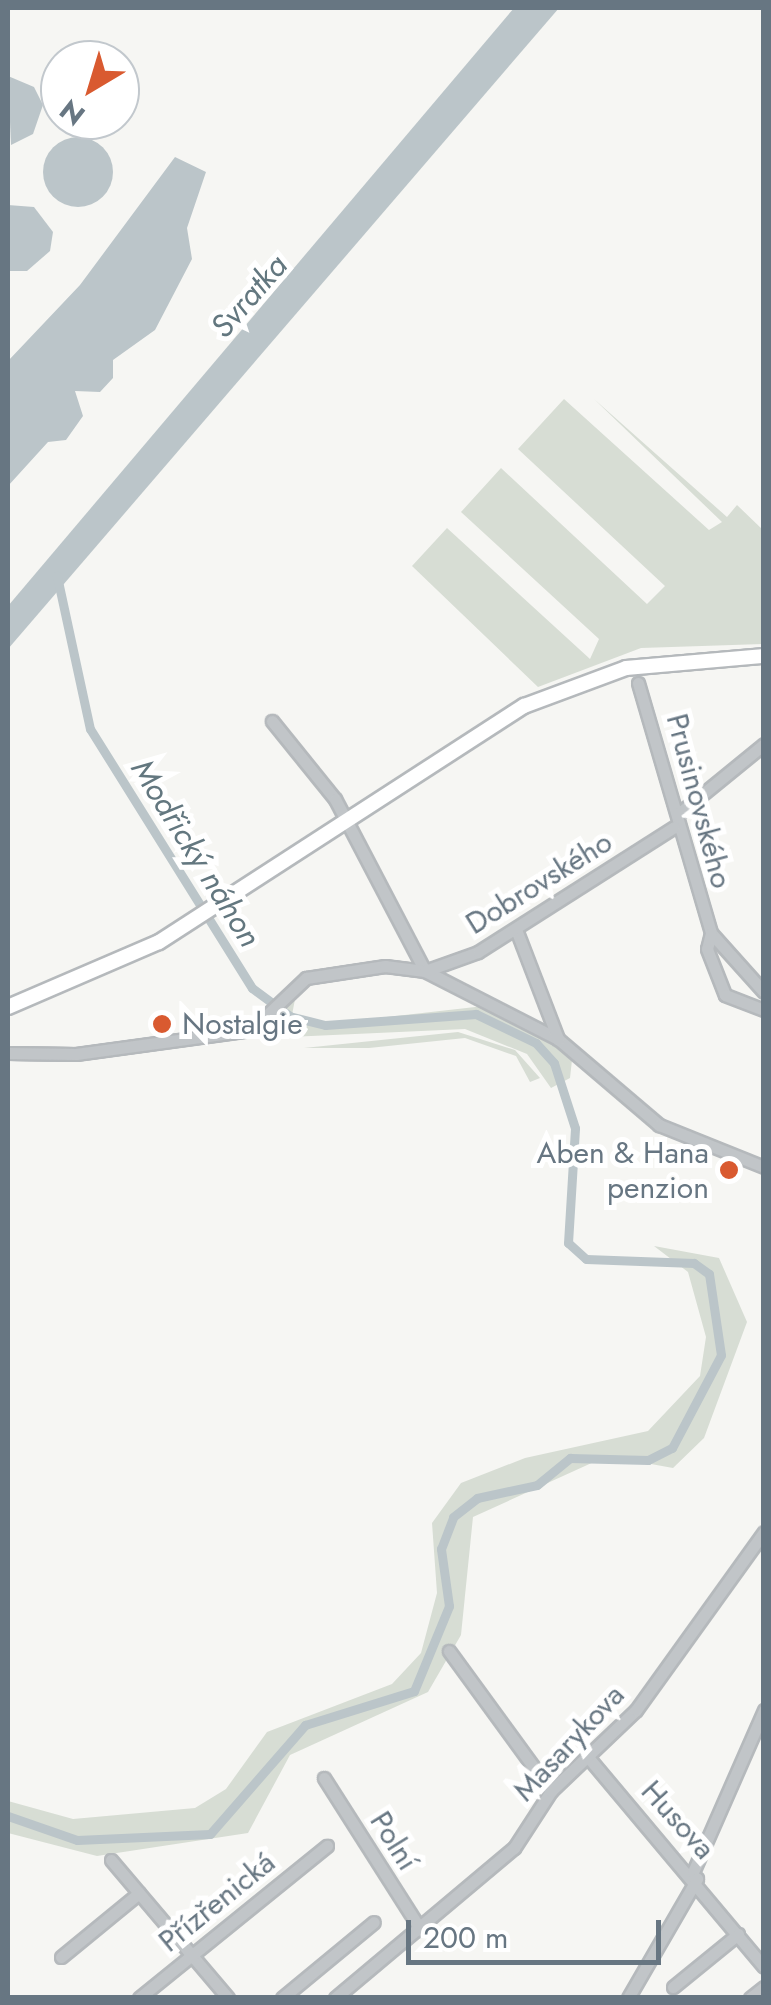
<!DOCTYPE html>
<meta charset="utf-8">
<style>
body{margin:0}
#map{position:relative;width:771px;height:2005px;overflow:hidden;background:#f6f6f3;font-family:Jost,sans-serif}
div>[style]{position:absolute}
.green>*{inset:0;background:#d7ddd4}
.water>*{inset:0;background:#bbc5c9}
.round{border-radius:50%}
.canal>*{height:9px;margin:-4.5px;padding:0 4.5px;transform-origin:4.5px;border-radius:4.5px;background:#bbc5c9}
.roads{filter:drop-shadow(2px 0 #b5b9bc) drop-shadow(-2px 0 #b5b9bc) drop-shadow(0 2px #b5b9bc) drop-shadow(0 -2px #b5b9bc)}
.minor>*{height:11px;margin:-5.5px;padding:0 5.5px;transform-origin:5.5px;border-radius:5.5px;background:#c1c5c8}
.major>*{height:14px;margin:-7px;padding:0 7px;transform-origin:7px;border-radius:7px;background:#fff}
.dots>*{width:28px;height:28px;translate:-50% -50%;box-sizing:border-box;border:5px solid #fff;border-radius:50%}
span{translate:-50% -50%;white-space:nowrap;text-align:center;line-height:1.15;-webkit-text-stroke:10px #fff;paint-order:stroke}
.street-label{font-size:30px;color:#677682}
.poi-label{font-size:30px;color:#677682}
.left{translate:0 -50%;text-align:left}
.right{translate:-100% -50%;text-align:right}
.water-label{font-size:32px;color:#63777f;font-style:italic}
.frame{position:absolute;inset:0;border:10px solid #677682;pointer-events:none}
.north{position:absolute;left:40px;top:40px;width:100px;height:100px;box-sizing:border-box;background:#fff;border:2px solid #c2c8cd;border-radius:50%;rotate:218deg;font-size:28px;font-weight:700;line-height:40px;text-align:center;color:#677682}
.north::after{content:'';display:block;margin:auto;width:35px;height:45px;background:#d95a30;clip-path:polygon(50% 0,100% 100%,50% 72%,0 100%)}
.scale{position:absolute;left:406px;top:1920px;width:255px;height:45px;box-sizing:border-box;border:5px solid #677682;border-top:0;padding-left:12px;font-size:30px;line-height:35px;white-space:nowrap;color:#677682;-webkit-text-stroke:8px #fff;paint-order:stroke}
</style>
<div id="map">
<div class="green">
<i style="clip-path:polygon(564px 399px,709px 530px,722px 522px,594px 399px,727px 517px,737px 505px,763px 530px,763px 644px,641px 648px,538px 687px,412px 566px,447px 528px,590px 659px,599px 639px,461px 512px,501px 468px,647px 604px,665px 586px,518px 449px)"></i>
<i style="clip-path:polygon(296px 994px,292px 1015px,325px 1024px,484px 1006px,554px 1043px,572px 1060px,570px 1078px,551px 1088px,527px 1054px,465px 1029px,289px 1037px,274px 1021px)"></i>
<i style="clip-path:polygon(458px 1032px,515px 1050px,540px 1078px,530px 1082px,516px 1056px,465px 1038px,369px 1048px,304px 1048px)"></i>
<i style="clip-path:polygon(654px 1246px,719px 1258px,747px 1322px,704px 1438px,673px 1468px,607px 1456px,473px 1517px,461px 1635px,428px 1692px,290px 1755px,248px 1833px,97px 1856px,8px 1833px,8px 1801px,73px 1819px,195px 1808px,226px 1789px,267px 1732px,392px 1684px,421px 1653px,437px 1593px,432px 1523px,461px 1483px,525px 1458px,648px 1431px,700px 1376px,706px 1337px,688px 1272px)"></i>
</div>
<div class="water">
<i style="clip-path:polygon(514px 8px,559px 8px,8px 649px,8px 606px)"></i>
<i style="clip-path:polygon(8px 76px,34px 87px,43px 105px,33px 134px,11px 145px)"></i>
<i class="round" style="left:43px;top:137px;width:70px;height:70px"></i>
<i style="clip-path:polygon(175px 157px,206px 172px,187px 228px,192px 259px,155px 330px,113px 360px,113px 378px,100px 392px,75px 391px,83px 416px,66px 440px,48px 442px,8px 486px,8px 361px,80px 285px)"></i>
<i style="clip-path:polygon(8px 205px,34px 207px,53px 232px,50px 251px,27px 271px,8px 271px)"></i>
</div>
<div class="canal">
<i style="left:8px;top:1816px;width:73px;rotate:19.2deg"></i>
<i style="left:77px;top:1840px;width:133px;rotate:-2.6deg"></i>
<i style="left:210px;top:1834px;width:145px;rotate:-48.9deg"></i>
<i style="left:305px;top:1725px;width:114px;rotate:-17.3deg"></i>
<i style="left:414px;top:1691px;width:92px;rotate:-67.6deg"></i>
<i style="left:449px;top:1606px;width:58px;rotate:-98deg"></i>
<i style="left:441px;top:1549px;width:34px;rotate:-69deg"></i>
<i style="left:453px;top:1517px;width:31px;rotate:-38deg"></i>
<i style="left:477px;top:1498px;width:61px;rotate:-12.2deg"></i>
<i style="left:537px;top:1485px;width:43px;rotate:-39.3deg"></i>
<i style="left:570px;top:1458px;width:78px;rotate:1.5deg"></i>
<i style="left:648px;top:1460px;width:27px;rotate:-27deg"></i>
<i style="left:672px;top:1448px;width:105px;rotate:-62.2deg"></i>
<i style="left:721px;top:1355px;width:82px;rotate:-98.4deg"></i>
<i style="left:709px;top:1274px;width:19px;rotate:-144deg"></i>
<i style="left:694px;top:1263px;width:108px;rotate:-177.9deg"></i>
<i style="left:586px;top:1259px;width:24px;rotate:-138deg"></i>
<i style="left:568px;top:1243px;width:115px;rotate:-86.5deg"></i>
<i style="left:575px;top:1128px;width:68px;rotate:-107.9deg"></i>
<i style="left:554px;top:1063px;width:27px;rotate:-132deg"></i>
<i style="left:536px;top:1043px;width:67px;rotate:-154.2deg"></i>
<i style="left:476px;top:1014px;width:151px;rotate:175.8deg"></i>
<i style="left:325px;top:1025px;width:36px;rotate:-166deg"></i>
<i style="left:290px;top:1016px;width:47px;rotate:-143.6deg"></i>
<i style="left:252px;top:988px;width:305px;rotate:-122deg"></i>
<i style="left:90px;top:729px;width:157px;rotate:-102.2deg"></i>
</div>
<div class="roads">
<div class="minor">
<i style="left:638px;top:683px;width:260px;rotate:73.7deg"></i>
<i style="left:711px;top:933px;width:79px;rotate:48.1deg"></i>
<i style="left:272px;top:721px;width:100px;rotate:51.1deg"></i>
<i style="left:335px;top:799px;width:194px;rotate:62.4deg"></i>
<i style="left:425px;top:971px;width:149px;rotate:27.1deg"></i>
<i style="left:558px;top:1039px;width:133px;rotate:40.4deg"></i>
<i style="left:659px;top:1125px;width:113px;rotate:21.8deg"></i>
<i style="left:677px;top:815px;width:112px;rotate:-39.2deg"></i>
<i style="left:517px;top:932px;width:115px;rotate:69deg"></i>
<i style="left:711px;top:933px;width:16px;rotate:104deg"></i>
<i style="left:707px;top:949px;width:49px;rotate:68.6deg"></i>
<i style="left:725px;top:995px;width:42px;rotate:21deg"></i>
<i style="left:8px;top:1053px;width:68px;rotate:0.8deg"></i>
<i style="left:76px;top:1054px;width:177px;rotate:-7.8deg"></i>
<i style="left:251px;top:1030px;width:76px;rotate:-43.4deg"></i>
<i style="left:306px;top:978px;width:80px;rotate:-8.6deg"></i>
<i style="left:385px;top:966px;width:40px;rotate:7.1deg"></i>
<i style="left:425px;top:971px;width:56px;rotate:-19.7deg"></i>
<i style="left:478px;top:952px;width:232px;rotate:-32.5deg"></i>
<i style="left:449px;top:1651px;width:173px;rotate:53.9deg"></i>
<i style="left:587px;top:1756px;width:275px;rotate:50deg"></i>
<i style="left:324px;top:1778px;width:180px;rotate:57.5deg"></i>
<i style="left:111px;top:1860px;width:181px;rotate:49.7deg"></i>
<i style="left:693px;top:1872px;width:177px;rotate:-66.3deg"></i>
<i style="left:61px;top:1957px;width:101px;rotate:-39.4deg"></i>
<i style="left:673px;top:1987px;width:84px;rotate:-39.2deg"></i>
<i style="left:139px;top:1998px;width:242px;rotate:-39deg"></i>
<i style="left:282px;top:1998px;width:119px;rotate:-39.6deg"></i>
<i style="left:335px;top:1998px;width:234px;rotate:-40deg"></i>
<i style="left:514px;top:1848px;width:68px;rotate:-57deg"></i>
<i style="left:551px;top:1791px;width:117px;rotate:-43.6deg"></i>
<i style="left:636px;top:1710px;width:219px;rotate:-54.3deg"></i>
<i style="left:628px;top:1998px;width:138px;rotate:-59.9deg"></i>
<i style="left:750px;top:1998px;width:18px;rotate:-38deg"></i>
</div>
<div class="major">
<i style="left:8px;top:1007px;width:164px;rotate:-23.3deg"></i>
<i style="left:159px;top:942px;width:435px;rotate:-32.9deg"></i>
<i style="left:524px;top:706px;width:109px;rotate:-20.4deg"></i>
<i style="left:626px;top:668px;width:139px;rotate:-5deg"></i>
</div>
</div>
<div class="dots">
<i style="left:162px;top:1024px;background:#d95a30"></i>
<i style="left:729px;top:1170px;background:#d95a30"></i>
</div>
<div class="street-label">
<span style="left:699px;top:801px;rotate:75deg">Prusinovského</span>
<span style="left:539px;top:883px;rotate:-32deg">Dobrovského</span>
<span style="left:569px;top:1743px;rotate:-47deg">Masarykova</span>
<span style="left:678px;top:1820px;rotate:48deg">Husova</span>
<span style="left:394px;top:1841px;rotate:58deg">Polní</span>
<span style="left:217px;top:1902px;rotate:-39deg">Přízřenická</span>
</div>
<div class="poi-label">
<span class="left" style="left:182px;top:1024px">Nostalgie</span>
<span class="right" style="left:709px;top:1170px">Aben &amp; Hana<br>penzion</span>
</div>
<div class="water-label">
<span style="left:249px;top:296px;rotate:-49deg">Svratka</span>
<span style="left:196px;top:853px;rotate:58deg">Modřický náhon</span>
</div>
<div class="frame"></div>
<div class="north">N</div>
<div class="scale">200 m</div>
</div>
